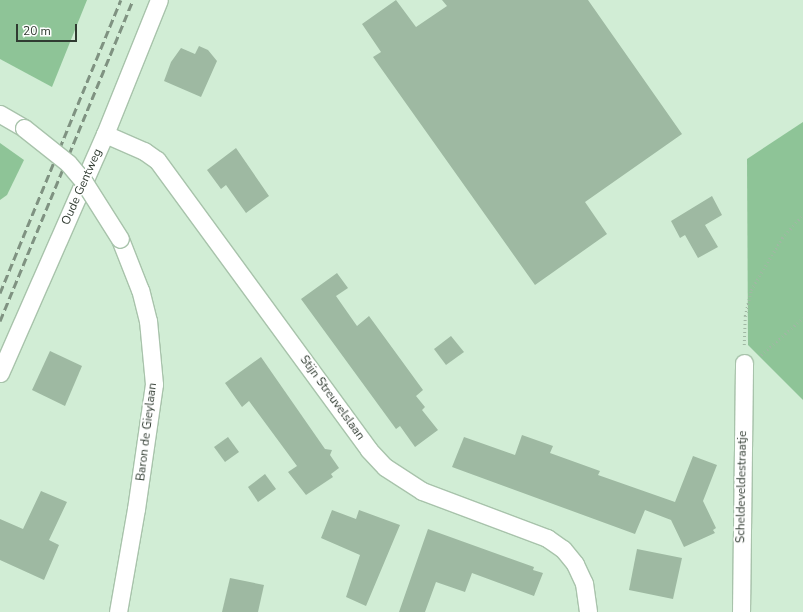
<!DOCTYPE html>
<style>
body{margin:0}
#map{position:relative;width:803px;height:612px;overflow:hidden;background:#d1edd5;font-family:"Nunito Sans",sans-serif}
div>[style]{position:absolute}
.green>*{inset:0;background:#8ec497}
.building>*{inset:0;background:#9eb9a2}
.path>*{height:2.5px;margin-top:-1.25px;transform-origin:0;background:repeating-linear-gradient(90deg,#a0b7a3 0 1px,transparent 0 4px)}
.roads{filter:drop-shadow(1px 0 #a8c3ab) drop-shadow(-1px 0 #a8c3ab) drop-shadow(0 1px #a8c3ab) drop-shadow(0 -1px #a8c3ab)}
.minor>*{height:17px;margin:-8.5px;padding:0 8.5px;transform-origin:8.5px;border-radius:8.5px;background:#fff}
.rail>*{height:3px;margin-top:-1.5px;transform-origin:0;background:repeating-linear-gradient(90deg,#7f9281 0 8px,transparent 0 12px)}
.bridges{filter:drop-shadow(1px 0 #a8c3ab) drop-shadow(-1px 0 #a8c3ab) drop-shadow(0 1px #a8c3ab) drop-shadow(0 -1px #a8c3ab)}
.minor-bridge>*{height:17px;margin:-8.5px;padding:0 8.5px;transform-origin:8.5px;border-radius:8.5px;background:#fff}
span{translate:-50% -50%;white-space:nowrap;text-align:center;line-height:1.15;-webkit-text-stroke:3.5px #fff;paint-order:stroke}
.street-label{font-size:12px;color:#303b31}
.scale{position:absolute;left:16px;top:24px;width:61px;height:18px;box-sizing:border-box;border:2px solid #303b31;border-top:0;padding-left:5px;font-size:12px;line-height:14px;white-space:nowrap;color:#303b31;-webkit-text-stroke:3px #fff;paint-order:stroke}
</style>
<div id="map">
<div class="green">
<i style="clip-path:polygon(0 0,87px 0,52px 87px,0 59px)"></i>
<i style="clip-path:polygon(803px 122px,803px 400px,748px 345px,747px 159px)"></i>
<i style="clip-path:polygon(0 143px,24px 160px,7px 195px,0 200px)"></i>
</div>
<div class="building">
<i style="clip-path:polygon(396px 0,416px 27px,447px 6px,442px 0,588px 0,682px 134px,585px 202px,607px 234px,535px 285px,373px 57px,381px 52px,362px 24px)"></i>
<i style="clip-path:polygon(199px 46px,208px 50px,217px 61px,201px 97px,164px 81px,171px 62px,181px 48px,195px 54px)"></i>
<i style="clip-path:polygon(236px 148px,269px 196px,246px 213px,226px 185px,221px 189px,207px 170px)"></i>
<i style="clip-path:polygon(712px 196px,722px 215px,705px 225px,718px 247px,698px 258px,685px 235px,680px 238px,671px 221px)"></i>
<i style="clip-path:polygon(337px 273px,348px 288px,336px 296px,357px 326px,369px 316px,423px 390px,416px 396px,425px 407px,422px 410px,438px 430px,415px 447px,400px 426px,396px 429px,301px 299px)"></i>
<i style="clip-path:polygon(451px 336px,464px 352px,446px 365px,434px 349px)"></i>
<i style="clip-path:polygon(50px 351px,82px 366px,65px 406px,32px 390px)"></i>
<i style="clip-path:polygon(261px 357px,325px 449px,332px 450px,330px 455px,339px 468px,331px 474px,333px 477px,306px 495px,288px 472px,297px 466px,249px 401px,242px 407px,225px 383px)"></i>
<i style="clip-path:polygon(522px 435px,553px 446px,550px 453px,600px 471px,598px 475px,675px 502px,693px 456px,717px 465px,703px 501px,716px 528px,713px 530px,715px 533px,684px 547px,671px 520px,645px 510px,635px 534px,452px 467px,464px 437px,515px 455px)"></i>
<i style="clip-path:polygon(228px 437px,239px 452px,225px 462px,214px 447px)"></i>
<i style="clip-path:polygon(265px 474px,276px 489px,258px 502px,248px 487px)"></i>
<i style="clip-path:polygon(41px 491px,67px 502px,49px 540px,59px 545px,44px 580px,0 560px,0 519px,23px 529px)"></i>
<i style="clip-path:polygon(332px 510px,356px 519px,359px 510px,400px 525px,366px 606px,346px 597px,360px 555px,321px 538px)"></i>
<i style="clip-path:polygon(428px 529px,534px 567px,533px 570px,543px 573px,534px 596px,472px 573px,465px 592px,436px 582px,425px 612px,399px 612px)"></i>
<i style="clip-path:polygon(637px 549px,682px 558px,673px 599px,629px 590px)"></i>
<i style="clip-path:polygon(230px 578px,264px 585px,258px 612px,222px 612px)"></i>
</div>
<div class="path">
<i style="left:744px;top:345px;width:29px;rotate:-88deg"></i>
<i style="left:745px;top:316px;width:27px;rotate:-77deg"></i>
<i style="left:751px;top:290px;width:61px;rotate:-59.2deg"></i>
<i style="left:782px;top:238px;width:31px;rotate:-48deg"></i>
<i style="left:761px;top:355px;width:56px;rotate:-41.4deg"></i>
</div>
<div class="roads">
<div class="minor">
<i style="left:0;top:114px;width:28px;rotate:30deg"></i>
<i style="left:105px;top:134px;width:43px;rotate:23.6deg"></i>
<i style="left:144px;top:151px;width:16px;rotate:35deg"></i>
<i style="left:157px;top:160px;width:359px;rotate:53.8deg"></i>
<i style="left:369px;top:450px;width:23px;rotate:47deg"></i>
<i style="left:385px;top:467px;width:44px;rotate:33deg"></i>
<i style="left:422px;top:491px;width:134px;rotate:20.6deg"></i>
<i style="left:547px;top:538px;width:19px;rotate:35deg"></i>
<i style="left:563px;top:549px;width:19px;rotate:51deg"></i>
<i style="left:575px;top:564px;width:21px;rotate:65deg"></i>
<i style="left:584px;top:583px;width:29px;rotate:82deg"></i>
<i style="left:0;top:373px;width:261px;rotate:-66.3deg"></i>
<i style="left:105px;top:134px;width:144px;rotate:-68.1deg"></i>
<i style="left:118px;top:612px;width:105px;rotate:-80.1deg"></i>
<i style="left:136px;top:509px;width:126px;rotate:-81.8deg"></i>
<i style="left:154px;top:384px;width:63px;rotate:-95.4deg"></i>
<i style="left:148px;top:321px;width:32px;rotate:-104deg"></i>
<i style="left:140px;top:290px;width:55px;rotate:-111.4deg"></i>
<i style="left:741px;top:612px;width:249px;rotate:-89.3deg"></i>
</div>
</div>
<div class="rail">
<i style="left:0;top:293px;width:317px;rotate:-67.6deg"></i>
<i style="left:0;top:321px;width:347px;rotate:-67.5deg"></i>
</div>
<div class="bridges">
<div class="minor-bridge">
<i style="left:24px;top:128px;width:56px;rotate:38.5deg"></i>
<i style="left:68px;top:163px;width:25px;rotate:50deg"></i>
<i style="left:84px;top:182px;width:67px;rotate:57.7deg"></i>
</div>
</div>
<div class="street-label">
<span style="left:82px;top:187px;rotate:-66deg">Oude Gentweg</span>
<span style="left:332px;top:398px;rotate:54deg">Stijn Streuvelslaan</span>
<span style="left:147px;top:432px;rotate:-83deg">Baron de Gieylaan</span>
<span style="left:742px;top:487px;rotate:-89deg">Scheldeveldestraatje</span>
</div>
<div class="scale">20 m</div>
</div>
